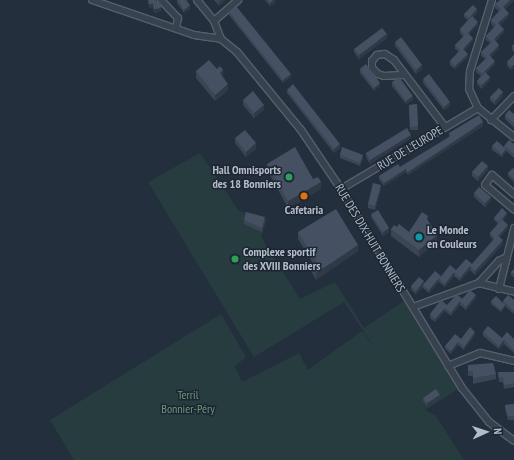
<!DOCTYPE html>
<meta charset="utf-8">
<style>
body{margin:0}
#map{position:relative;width:514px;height:460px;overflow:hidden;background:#242f3e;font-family:"PT Sans Narrow",sans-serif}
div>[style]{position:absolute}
.green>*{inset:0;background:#263c3f}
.roads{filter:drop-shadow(1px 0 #565f6c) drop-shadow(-1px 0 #565f6c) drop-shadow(0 1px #565f6c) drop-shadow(0 -1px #565f6c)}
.street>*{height:6px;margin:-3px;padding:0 3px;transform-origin:3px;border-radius:3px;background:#38414e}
.wall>*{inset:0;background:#3b4654}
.shaded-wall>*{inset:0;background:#303945}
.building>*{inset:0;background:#455162}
.dots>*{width:11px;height:11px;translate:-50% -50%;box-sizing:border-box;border:2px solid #1d2633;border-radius:50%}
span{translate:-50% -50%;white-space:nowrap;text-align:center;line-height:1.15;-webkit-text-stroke:3px #1d2633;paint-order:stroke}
.street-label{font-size:12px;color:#b4bcc9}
.poi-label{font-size:12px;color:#b4bcc9;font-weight:700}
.right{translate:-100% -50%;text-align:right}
.left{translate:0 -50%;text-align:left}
.park-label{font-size:12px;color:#6b9a76}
.north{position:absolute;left:466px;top:412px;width:40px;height:40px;-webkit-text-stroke:3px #1d2633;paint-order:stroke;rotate:87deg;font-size:11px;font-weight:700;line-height:16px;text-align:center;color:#b4bcc9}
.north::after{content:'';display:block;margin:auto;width:14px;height:18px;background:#b4bcc9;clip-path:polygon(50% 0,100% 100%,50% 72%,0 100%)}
</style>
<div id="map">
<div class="green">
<i style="clip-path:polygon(200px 153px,239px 211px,267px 220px,261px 237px,300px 299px,335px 282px,364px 328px,404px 301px,458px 389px,425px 410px,436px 416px,464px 460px,74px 460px,50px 420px,221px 314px,246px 357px,235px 366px,242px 382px,299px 353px,308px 370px,362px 331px,376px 350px,344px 302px,254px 357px,148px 182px)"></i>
</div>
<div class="roads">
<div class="street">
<i style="left:92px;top:0;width:108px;rotate:18.9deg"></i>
<i style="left:194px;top:35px;width:27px;rotate:8deg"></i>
<i style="left:221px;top:39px;width:21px;rotate:39deg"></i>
<i style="left:237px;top:52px;width:101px;rotate:50.6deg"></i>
<i style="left:301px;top:130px;width:71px;rotate:55.9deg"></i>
<i style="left:341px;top:189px;width:233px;rotate:58.7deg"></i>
<i style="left:462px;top:388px;width:43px;rotate:51.5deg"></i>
<i style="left:489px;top:422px;width:31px;rotate:37deg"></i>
<i style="left:161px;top:0;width:25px;rotate:47deg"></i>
<i style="left:178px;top:18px;width:10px;rotate:101deg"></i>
<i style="left:197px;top:0;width:27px;rotate:51deg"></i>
<i style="left:214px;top:21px;width:19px;rotate:69deg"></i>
<i style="left:492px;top:0;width:74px;rotate:107.2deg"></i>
<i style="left:470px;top:71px;width:18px;rotate:93deg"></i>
<i style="left:469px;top:89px;width:21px;rotate:65deg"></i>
<i style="left:478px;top:108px;width:46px;rotate:38.9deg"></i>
<i style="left:214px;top:21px;width:32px;rotate:-41deg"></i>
<i style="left:403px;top:75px;width:19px;rotate:177deg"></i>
<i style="left:384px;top:76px;width:6px;rotate:-162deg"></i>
<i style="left:378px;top:74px;width:8px;rotate:-135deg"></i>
<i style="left:372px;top:68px;width:7px;rotate:-90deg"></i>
<i style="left:372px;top:61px;width:8px;rotate:-50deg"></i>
<i style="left:377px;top:55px;width:8px;rotate:-7deg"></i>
<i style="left:385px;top:54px;width:11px;rotate:34deg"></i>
<i style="left:394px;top:60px;width:84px;rotate:52.7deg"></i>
<i style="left:491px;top:120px;width:33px;rotate:-46deg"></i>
<i style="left:341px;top:189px;width:159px;rotate:-30.6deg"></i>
<i style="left:514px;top:194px;width:29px;rotate:-139deg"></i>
<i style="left:492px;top:175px;width:12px;rotate:125deg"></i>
<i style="left:485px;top:185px;width:38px;rotate:40deg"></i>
<i style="left:479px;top:283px;width:30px;rotate:-48deg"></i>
<i style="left:499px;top:261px;width:9px;rotate:-27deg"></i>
<i style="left:507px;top:257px;width:30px;rotate:-76deg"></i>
<i style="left:499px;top:289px;width:33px;rotate:-76deg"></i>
<i style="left:413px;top:307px;width:70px;rotate:-20deg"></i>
<i style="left:479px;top:283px;width:36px;rotate:14deg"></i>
<i style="left:448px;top:366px;width:35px;rotate:-22deg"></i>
<i style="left:480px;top:353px;width:35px;rotate:13deg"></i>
</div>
</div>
<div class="wall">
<i style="clip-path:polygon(148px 0,157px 3px,161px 11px,154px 13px,153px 7px,149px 8px)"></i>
<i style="clip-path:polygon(177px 0,186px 0,190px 9px,184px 13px,177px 3px)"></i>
<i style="clip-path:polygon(214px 0,225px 0,225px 1px,219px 6px)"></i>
<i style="clip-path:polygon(265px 0,275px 0,275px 3px,270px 6px)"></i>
<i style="clip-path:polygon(514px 0,505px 9px,509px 16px,500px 25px,504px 32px,496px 41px,499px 48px,491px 57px,495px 64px,486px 73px,490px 80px,482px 89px,477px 84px,477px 81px,481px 76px,476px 72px,476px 68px,485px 59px,481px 56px,481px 52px,490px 43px,486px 40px,486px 36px,494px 27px,491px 24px,491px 20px,499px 11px,495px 8px,495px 4px)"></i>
<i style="clip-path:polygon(229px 12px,291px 77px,283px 83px,229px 15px)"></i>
<i style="clip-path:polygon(477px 13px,473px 17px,478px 25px,469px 34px,473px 41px,465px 50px,468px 57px,455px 69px,450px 65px,450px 61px,459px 52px,455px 49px,455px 45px,463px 37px,460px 33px,460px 29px,468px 20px,464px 17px,464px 14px)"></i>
<i style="clip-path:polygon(387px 38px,359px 59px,354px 52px,354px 49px)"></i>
<i style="clip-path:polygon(395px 42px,422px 69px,416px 74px,395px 46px)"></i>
<i style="clip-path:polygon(514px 44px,514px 52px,512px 50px,512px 46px)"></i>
<i style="clip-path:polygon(514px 55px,514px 68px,511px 70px,507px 66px,507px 62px)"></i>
<i style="clip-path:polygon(360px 69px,380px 86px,374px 91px,360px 73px)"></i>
<i style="clip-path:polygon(196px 71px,223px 77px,228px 90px,215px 101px,196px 78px)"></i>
<i style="clip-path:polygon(423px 79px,450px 106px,444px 110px,423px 83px)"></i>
<i style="clip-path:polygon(392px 82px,413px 100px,406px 104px,392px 86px)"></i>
<i style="clip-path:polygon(287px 90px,340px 148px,334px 153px,287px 93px)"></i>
<i style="clip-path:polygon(503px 96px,495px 105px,490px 100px,490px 97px)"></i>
<i style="clip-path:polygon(243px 100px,264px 110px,254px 118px,243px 105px)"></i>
<i style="clip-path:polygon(417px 104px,418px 130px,410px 130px,409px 105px)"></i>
<i style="clip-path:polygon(514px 114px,514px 128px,505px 119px,505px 115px)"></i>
<i style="clip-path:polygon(483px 126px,408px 175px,406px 172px,384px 186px,379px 179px,379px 176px,400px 167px,449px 137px,449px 133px)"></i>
<i style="clip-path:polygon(235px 138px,256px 149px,246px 157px,235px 143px)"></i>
<i style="clip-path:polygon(411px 138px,370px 164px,366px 157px,366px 153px)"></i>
<i style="clip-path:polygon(514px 144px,514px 158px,506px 151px,506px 152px,502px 157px,492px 150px,492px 146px,504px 148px,504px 146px)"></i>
<i style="clip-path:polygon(340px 155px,363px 159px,360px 166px,340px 158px)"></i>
<i style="clip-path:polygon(267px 164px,313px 179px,321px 189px,288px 208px,267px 170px)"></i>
<i style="clip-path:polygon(514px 169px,514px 182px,508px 176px,508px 173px)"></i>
<i style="clip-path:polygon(488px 170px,478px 181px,472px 176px,472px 172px)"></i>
<i style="clip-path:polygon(381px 188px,375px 210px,368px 208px,368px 204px)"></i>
<i style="clip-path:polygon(474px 193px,491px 200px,485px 207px,474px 197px)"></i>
<i style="clip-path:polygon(371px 214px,389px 232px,383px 236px,371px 217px)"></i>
<i style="clip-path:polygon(507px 215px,503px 220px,508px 228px,500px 237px,503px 244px,475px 275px,470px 270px,460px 281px,454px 276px,445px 287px,439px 282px,429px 293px,423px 288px,423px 287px,416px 294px,411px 290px,411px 286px,424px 283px,441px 276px,472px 264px,493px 240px,490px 236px,490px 233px,498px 224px,494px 220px,494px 218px)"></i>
<i style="clip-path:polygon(244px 220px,265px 221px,262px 232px,244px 224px)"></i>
<i style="clip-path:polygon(428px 221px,437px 241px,419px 257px,391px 236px,391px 229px,397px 227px,409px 232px)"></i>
<i style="clip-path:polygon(298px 232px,358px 251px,316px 280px,311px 271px,311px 264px,313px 263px,298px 239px)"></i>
<i style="clip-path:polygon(514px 269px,514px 278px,511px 275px,511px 272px)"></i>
<i style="clip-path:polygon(476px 298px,466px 310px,460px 305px,451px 316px,445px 311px,435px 322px,430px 318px,430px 314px,447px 305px,462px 299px)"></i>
<i style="clip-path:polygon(514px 300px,514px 314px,505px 306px,505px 307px,501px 312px,491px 304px,491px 301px,503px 303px,503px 301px)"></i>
<i style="clip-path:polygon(483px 332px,502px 338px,514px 339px,514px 353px,504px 344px,499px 349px,483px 336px)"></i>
<i style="clip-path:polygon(475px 335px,464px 350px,458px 345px,451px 354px,445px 349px,445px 346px,461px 339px)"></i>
<i style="clip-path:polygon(468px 365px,496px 374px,496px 379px,473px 384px,473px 376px,468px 376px)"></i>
<i style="clip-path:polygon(498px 372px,514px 372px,514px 387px,504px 389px,503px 382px,499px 382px)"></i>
<i style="clip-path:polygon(423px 398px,440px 398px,427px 407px,423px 401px)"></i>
<i style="clip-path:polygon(514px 404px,514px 420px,508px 420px,505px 409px,505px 405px)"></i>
</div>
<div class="shaded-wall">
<i style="clip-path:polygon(221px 0,225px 0,225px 1px,219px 6px,219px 2px)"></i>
<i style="clip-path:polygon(273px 0,275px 0,275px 3px,270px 6px,270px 3px)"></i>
<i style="clip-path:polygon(510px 0,514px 0,503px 11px,503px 7px)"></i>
<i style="clip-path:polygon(153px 3px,153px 7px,149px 8px,149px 4px)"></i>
<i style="clip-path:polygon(190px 5px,190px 9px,184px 13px,184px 10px)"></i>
<i style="clip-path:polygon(161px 8px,161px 11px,154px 13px,154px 9px)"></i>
<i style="clip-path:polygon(477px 9px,477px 13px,469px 21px,469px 18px)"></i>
<i style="clip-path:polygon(509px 13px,509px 16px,498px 27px,498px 23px)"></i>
<i style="clip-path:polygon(478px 22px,478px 25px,468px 36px,468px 33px)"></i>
<i style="clip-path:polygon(504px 29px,504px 32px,494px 43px,494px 39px)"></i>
<i style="clip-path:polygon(387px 34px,387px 38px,359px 59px,359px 55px)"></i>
<i style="clip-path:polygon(473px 38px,473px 41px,463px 52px,463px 49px)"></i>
<i style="clip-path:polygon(499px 45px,499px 48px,489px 59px,489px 55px)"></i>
<i style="clip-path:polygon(468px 54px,468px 57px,455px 69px,455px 66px)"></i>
<i style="clip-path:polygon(495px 61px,495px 64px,482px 77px,482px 74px)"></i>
<i style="clip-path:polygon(514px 64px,514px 68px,511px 70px,511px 67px)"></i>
<i style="clip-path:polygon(422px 65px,422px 69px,416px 74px,416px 70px)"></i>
<i style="clip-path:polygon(223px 70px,223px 77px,220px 73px)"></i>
<i style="clip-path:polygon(291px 74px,291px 77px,283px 83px,283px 80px)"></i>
<i style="clip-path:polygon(490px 77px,490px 80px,482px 89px,482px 85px)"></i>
<i style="clip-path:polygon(380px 83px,380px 86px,374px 91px,374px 88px)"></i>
<i style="clip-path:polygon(228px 84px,228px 90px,215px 101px,215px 95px)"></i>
<i style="clip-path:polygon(503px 92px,503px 96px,495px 105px,495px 101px)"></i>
<i style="clip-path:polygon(413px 96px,413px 100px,406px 104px,406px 101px)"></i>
<i style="clip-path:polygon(450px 102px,450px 106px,444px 110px,444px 107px)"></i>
<i style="clip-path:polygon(264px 105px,264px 110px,254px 118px,254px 113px)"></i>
<i style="clip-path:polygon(483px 122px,483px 126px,408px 175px,408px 172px)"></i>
<i style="clip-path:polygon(411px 135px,411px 138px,370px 164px,370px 160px)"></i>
<i style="clip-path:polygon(256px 143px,256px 149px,246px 157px,246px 152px)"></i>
<i style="clip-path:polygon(340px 144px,340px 148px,334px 153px,334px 149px)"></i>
<i style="clip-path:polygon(506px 149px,506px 152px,502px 157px,502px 154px)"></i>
<i style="clip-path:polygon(363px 155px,363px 159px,360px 166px,360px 163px)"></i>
<i style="clip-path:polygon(488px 166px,488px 170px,478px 181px,478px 177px)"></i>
<i style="clip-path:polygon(406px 169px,406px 172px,384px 186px,384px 183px)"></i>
<i style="clip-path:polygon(321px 182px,321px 189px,288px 208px,288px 201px)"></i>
<i style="clip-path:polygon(381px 185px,381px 188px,375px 210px,375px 206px)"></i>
<i style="clip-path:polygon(491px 197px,491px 200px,485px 207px,485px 203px)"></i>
<i style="clip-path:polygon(507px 213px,507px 215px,499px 224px,499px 222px)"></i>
<i style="clip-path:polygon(265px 217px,265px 221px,262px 232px,262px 228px)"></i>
<i style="clip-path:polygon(508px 225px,508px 228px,498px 239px,498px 236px)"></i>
<i style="clip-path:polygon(389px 228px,389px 232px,383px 236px,383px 232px)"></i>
<i style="clip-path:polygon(437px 235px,437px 241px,419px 257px,419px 250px)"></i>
<i style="clip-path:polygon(503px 240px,503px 244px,475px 275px,475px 271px)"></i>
<i style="clip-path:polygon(358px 245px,358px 251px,316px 280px,316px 273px)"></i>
<i style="clip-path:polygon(470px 266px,470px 270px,460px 281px,460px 278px)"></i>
<i style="clip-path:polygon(454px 272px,454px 276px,445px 287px,445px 284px)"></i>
<i style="clip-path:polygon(441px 276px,439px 279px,439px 282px,429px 293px,429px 290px)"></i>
<i style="clip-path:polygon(424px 281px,424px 285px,423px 285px,423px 287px,416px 294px,416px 291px)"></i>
<i style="clip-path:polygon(476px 295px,476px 298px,466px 310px,466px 307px)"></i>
<i style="clip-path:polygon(460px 301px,460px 305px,451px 316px,451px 313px)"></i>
<i style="clip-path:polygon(505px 305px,505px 307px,501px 312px,501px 310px)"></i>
<i style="clip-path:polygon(445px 308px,445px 311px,435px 322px,435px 319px)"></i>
<i style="clip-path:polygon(475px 332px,475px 335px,464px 350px,464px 347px)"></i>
<i style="clip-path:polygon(504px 340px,504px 344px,499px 349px,499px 346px)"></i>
<i style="clip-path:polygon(458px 342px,458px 345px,451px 354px,451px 351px)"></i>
<i style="clip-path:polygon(440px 395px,440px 398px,427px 407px,427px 403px)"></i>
</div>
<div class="building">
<i style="clip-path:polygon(148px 0,156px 0,157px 3px,149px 4px)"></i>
<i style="clip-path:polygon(178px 0,186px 0,190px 5px,184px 10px)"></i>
<i style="clip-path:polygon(268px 0,273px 0,270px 3px)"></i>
<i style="clip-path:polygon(500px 0,510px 0,503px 7px,509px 13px,498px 23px,504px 29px,494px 39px,499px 45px,489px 55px,495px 61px,482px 74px,476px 68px,487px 58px,481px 52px,492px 42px,486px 36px,496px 25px,491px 20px,501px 9px,495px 4px)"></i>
<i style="clip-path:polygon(160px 2px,161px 8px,154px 9px,153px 3px)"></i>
<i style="clip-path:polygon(473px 5px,477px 9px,469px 18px,464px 14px)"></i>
<i style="clip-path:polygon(236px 6px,291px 74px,283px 80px,229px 12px)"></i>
<i style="clip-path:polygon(472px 16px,478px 22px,468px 33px,473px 38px,463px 49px,468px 54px,455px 66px,450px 61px,460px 50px,455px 45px,465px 35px,460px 29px)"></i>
<i style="clip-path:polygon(382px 28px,387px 34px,359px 55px,354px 49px)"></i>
<i style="clip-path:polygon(401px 37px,422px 65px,416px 70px,395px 42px)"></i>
<i style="clip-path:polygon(514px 44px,514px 49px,512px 46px)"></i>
<i style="clip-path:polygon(514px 55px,514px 64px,511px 67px,507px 62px)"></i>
<i style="clip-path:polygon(209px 60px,217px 69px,220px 66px,223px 70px,220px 73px,228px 84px,215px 95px,196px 71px)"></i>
<i style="clip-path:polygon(366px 64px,380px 83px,374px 88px,360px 69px)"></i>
<i style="clip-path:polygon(485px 72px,490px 77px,482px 85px,477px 81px)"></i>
<i style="clip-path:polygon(429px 74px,450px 102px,444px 107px,423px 79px)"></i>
<i style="clip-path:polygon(399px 77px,413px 96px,406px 101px,392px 82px)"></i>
<i style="clip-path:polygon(293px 84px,340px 144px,334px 149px,287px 90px)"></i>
<i style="clip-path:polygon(499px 88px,503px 92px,495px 101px,490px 97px)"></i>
<i style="clip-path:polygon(253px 91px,264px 105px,254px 113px,243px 100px)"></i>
<i style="clip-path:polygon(417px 104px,418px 126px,410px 127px,409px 105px)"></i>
<i style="clip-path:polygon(509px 110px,514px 114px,514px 124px,505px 115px)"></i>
<i style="clip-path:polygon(479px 115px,483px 122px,408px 172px,406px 169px,384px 183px,379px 176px,398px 164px,400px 167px,408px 162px,451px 136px,449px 133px)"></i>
<i style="clip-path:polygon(407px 128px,411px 135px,370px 160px,366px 153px)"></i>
<i style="clip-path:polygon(245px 130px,256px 143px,246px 152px,235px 138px)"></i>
<i style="clip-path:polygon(509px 140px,514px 144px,514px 154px,504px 146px)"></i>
<i style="clip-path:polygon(497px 141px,506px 149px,502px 154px,492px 146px)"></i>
<i style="clip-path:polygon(295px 147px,313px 179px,318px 177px,321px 182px,288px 201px,267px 164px)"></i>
<i style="clip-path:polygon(342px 147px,363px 155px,360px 163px,340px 155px)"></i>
<i style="clip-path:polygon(482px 161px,488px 166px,478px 177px,472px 172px)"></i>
<i style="clip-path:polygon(513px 168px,514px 169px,514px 179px,508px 173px)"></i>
<i style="clip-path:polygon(373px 183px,381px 185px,375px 206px,368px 204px)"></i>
<i style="clip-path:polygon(479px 187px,491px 197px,485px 203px,474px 193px)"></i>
<i style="clip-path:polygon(502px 208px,507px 213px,499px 222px,494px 218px)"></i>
<i style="clip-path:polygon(336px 209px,358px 245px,316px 273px,311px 264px,316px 261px,298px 232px)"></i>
<i style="clip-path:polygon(378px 210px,389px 228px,383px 232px,371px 214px)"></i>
<i style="clip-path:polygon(246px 212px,265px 217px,262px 228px,244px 220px)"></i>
<i style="clip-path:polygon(422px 212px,428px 216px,427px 219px,437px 235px,419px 250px,391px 229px,394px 225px,397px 227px,399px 224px,409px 232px)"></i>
<i style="clip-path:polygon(502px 219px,508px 225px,498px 236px,503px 240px,475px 271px,470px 266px,460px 278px,454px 272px,445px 284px,439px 279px,450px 265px,456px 270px,466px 259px,472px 264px,495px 238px,490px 233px)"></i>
<i style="clip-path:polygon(514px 269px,514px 274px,511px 272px)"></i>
<i style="clip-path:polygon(435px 271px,441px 276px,429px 290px,423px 285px)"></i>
<i style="clip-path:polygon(419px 277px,424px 281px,416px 291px,411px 286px)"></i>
<i style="clip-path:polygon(470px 290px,476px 295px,466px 307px,460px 301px,451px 313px,445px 308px,435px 319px,430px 314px,441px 300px,447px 305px,457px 294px,462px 299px)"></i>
<i style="clip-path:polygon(508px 295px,514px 300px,514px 311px,503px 301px)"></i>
<i style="clip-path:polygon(496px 296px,505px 305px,501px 310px,491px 301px)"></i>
<i style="clip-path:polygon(488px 326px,502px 338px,507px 332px,514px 339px,514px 350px,504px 340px,499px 346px,483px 332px)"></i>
<i style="clip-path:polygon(470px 327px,475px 332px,464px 347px,458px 342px,451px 351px,445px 346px,455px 334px,461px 339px)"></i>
<i style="clip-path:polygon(493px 363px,496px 374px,473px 378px,473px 371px,468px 371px,468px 365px)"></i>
<i style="clip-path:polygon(498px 372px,514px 372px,514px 383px,504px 385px,503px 377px,499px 378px)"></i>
<i style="clip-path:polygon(436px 389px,440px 395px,427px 403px,423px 398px)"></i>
<i style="clip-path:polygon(514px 404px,514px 416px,508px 416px,505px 405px)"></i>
</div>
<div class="dots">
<i style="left:289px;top:177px;background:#2e9e5b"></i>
<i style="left:304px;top:196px;background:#e8710a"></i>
<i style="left:419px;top:237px;background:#0f9aa8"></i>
<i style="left:235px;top:259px;background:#2e9e5b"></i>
</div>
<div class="street-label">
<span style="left:410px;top:148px;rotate:-31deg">RUE DE L'EUROPE</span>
<span style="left:370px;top:238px;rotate:59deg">RUE DES DIX-HUIT BONNIERS</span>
</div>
<div class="poi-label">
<span class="right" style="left:281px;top:177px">Hall Omnisports<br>des 18 Bonniers</span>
<span style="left:304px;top:210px">Cafetaria</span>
<span class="left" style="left:427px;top:237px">Le Monde<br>en Couleurs</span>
<span class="left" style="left:243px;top:259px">Complexe sportif<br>des XVIII Bonniers</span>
</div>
<div class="park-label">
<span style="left:188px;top:402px">Terril<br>Bonnier-Péry</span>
</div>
<div class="north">N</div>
</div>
